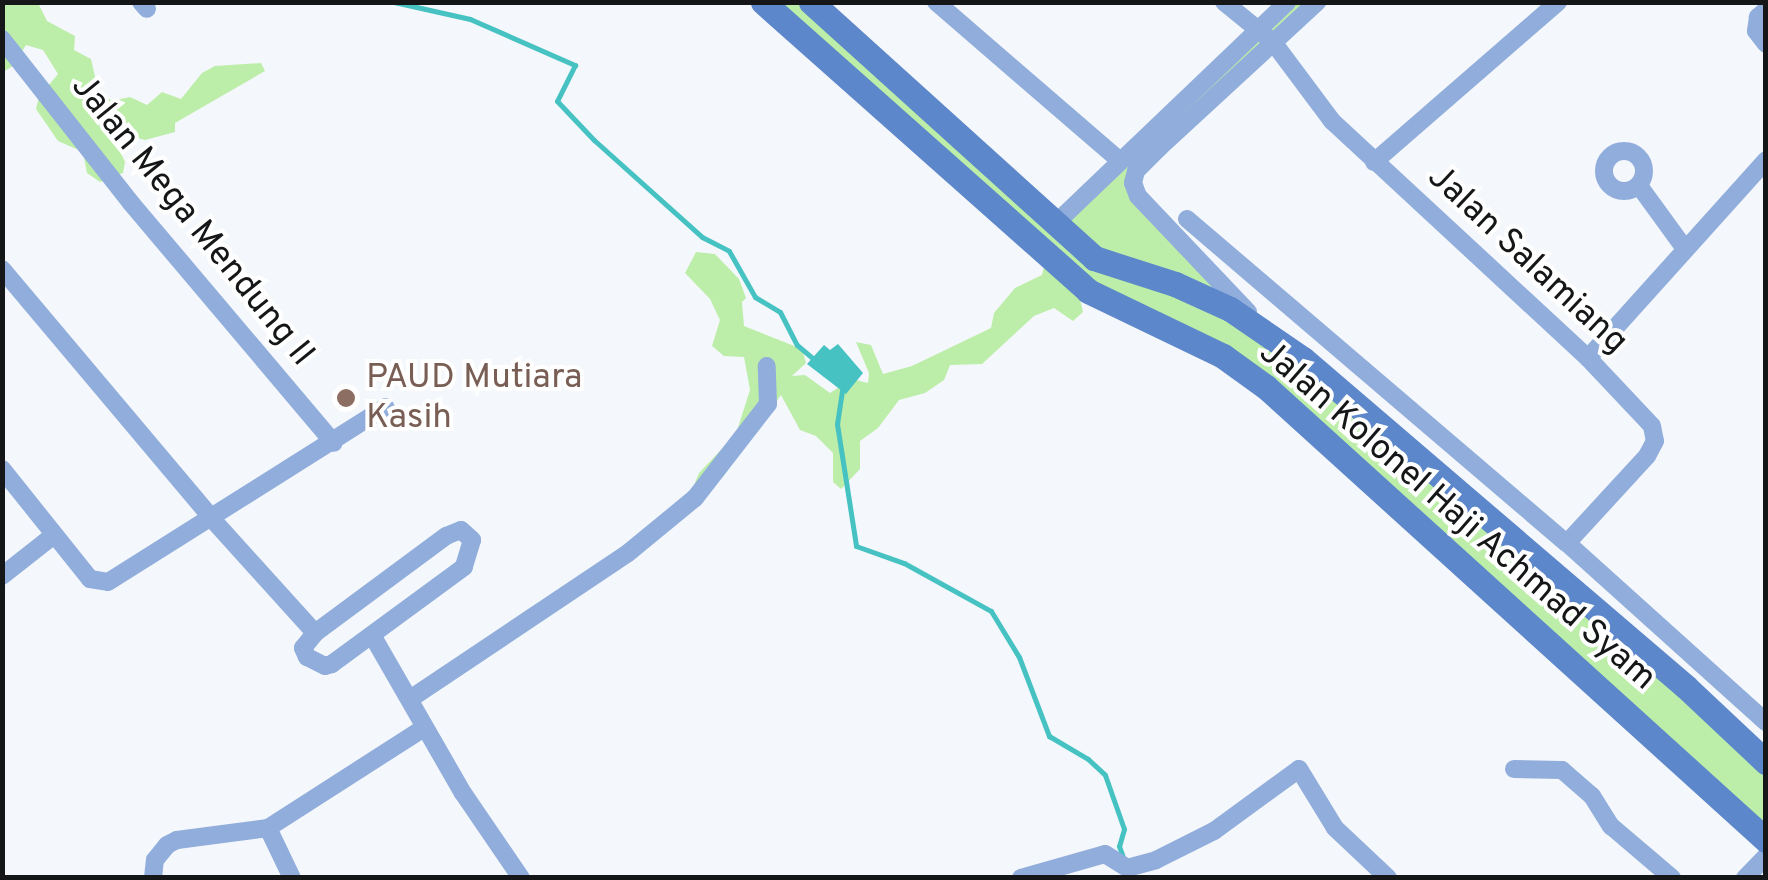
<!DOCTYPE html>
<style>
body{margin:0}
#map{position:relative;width:1768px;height:880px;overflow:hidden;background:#f4f7fb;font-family:Overpass,sans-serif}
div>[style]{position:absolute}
.green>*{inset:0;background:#bdeea9}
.water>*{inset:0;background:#46c2c2}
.stream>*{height:5px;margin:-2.5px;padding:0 2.5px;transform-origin:2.5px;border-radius:2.5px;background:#46c2c2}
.minor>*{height:18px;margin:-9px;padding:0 9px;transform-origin:9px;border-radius:9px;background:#90addc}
.minor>.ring{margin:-9px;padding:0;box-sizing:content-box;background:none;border:18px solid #90addc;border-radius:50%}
.secondary>*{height:25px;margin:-12.5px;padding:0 12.5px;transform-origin:12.5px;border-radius:12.5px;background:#5d87cb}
.dots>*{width:28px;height:28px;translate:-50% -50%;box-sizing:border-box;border:5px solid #fff;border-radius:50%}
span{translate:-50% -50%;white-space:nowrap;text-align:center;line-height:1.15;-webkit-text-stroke:8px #fff;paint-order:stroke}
.street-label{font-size:35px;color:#151617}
.education-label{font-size:35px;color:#785e54}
.left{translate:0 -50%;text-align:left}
.frame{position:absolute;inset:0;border:5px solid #151617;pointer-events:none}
</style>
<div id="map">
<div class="green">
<i style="clip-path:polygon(3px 2px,38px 3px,47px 21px,75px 36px,74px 50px,91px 59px,98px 90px,112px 101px,130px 97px,147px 105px,162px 92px,181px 99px,202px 73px,215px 66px,261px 63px,265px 71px,175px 123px,175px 132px,145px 140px,130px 136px,116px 143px,125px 162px,123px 173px,100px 182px,87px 173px,83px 152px,58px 141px,36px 109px,39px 97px,58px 74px,43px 50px,26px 45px,13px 66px,3px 72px)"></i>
<i style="clip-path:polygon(764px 3px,811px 3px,1056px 223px,1287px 3px,1317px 3px,1133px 183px,1265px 330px,1765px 762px,1765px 838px,1269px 389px,1079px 295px,1083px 312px,1073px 321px,1054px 308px,1034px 316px,982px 364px,950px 365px,944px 380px,925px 393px,899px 400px,878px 428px,860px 441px,860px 469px,841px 489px,833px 482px,833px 453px,816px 436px,800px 430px,781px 395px,722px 478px,694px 485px,699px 473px,736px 434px,750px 390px,744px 357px,724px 356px,712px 346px,720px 320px,710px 299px,685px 273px,696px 252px,715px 254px,739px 279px,746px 298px,742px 302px,744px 326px,802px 349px,806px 363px,792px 376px,805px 375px,830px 393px,852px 379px,868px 383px,869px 373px,856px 342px,871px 345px,883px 374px,912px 366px,991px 328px,994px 313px,1015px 288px,1042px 275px,1047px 255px)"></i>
</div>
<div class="water">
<i style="clip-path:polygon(838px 344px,863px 373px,846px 394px,807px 364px,824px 345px,830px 350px)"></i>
</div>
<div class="stream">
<i style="left:394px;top:2px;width:78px;rotate:12.6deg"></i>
<i style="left:470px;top:19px;width:115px;rotate:23.7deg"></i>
<i style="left:575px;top:65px;width:40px;rotate:116.6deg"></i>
<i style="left:557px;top:101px;width:54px;rotate:46.5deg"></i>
<i style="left:594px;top:140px;width:145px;rotate:41.9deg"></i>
<i style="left:702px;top:237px;width:30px;rotate:27deg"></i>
<i style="left:729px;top:251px;width:53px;rotate:60.5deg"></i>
<i style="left:755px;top:297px;width:29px;rotate:31deg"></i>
<i style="left:780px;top:312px;width:37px;rotate:63deg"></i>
<i style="left:797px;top:345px;width:25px;rotate:40deg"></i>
<i style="left:843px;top:384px;width:40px;rotate:98.5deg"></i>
<i style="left:837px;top:424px;width:123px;rotate:81.1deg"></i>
<i style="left:856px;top:546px;width:51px;rotate:19.5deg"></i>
<i style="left:904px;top:563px;width:99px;rotate:28.9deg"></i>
<i style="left:991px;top:611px;width:54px;rotate:58.7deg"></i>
<i style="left:1019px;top:657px;width:85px;rotate:69.2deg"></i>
<i style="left:1049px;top:736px;width:45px;rotate:30.5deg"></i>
<i style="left:1088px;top:759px;width:23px;rotate:43deg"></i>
<i style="left:1105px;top:775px;width:57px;rotate:70.6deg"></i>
<i style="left:1124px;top:829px;width:18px;rotate:106deg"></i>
<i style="left:1119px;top:846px;width:12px;rotate:70deg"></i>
</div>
<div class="minor">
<i style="left:141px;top:2px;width:9px;rotate:49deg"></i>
<i style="left:936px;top:2px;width:243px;rotate:40.8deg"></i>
<i style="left:1224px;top:2px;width:63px;rotate:39.2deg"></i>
<i style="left:1273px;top:42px;width:99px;rotate:53.2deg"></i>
<i style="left:1332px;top:121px;width:349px;rotate:42.8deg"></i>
<i style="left:1588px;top:358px;width:93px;rotate:46.7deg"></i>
<i style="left:1652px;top:426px;width:15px;rotate:79deg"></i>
<i style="left:1655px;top:441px;width:17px;rotate:118deg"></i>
<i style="left:1647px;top:456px;width:118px;rotate:132.6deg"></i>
<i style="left:1766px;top:10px;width:11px;rotate:139deg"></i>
<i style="left:1758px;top:17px;width:14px;rotate:98deg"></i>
<i style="left:1756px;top:31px;width:16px;rotate:52deg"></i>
<i style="left:2px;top:39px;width:209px;rotate:51.8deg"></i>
<i style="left:131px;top:203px;width:314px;rotate:49.8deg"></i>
<i class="ring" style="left:1604px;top:151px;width:22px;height:22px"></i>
<i style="left:1374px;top:162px;width:244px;rotate:-41deg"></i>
<i style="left:1640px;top:187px;width:77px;rotate:54deg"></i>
<i style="left:1187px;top:219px;width:499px;rotate:40.5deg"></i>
<i style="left:1567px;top:543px;width:268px;rotate:42deg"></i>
<i style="left:1056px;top:223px;width:320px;rotate:-43.7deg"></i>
<i style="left:2px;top:269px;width:328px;rotate:49.9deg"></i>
<i style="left:213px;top:520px;width:152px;rotate:47.9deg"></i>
<i style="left:1248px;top:312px;width:160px;rotate:-133.5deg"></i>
<i style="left:1138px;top:196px;width:14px;rotate:-111deg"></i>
<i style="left:1133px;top:183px;width:12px;rotate:-76deg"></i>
<i style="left:1136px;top:171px;width:34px;rotate:-45deg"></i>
<i style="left:1160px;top:147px;width:214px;rotate:-42.7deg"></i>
<i style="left:1588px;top:358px;width:266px;rotate:-48deg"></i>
<i style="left:2px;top:469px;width:141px;rotate:51.3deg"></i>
<i style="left:90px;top:579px;width:18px;rotate:9deg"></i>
<i style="left:108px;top:582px;width:328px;rotate:-32.2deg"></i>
<i style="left:461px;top:530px;width:15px;rotate:42deg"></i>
<i style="left:472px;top:540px;width:28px;rotate:107deg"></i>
<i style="left:464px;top:567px;width:164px;rotate:143.7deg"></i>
<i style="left:332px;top:664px;width:7px;rotate:164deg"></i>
<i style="left:325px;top:666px;width:20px;rotate:-153deg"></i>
<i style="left:307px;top:657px;width:10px;rotate:-114deg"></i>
<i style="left:303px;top:648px;width:19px;rotate:-51deg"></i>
<i style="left:315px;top:633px;width:163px;rotate:-36.5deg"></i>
<i style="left:446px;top:536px;width:16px;rotate:-22deg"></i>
<i style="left:2px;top:576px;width:66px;rotate:-38.3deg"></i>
<i style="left:372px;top:635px;width:182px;rotate:60.1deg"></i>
<i style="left:463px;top:793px;width:103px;rotate:55.7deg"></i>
<i style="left:410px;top:699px;width:262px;rotate:-33.8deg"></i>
<i style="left:628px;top:553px;width:87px;rotate:-39.4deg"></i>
<i style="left:695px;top:498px;width:119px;rotate:-52.2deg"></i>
<i style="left:768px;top:404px;width:38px;rotate:-92deg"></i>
<i style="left:1514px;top:769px;width:48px;rotate:1.2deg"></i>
<i style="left:1562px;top:770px;width:40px;rotate:41deg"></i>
<i style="left:1592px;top:796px;width:36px;rotate:58deg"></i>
<i style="left:1611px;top:826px;width:80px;rotate:40.4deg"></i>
<i style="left:268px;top:828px;width:55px;rotate:64.4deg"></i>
<i style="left:153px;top:878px;width:18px;rotate:-84deg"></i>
<i style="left:155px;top:860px;width:19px;rotate:-51deg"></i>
<i style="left:167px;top:845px;width:11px;rotate:-27deg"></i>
<i style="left:177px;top:840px;width:92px;rotate:-7.5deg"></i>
<i style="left:268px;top:828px;width:185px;rotate:-32.7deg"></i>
<i style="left:1021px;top:878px;width:87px;rotate:-15.9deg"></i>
<i style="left:1105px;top:854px;width:26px;rotate:32deg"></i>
<i style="left:1127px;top:868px;width:30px;rotate:-15deg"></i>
<i style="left:1156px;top:860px;width:65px;rotate:-26.6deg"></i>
<i style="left:1214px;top:831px;width:105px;rotate:-36.1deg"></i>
<i style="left:1299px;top:769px;width:69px;rotate:58.6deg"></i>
<i style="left:1335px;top:828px;width:73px;rotate:43.3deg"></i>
<i style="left:1745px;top:878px;width:30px;rotate:-46deg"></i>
</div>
<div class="secondary">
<i style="left:763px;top:2px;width:435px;rotate:41.6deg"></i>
<i style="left:1088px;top:291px;width:150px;rotate:25.7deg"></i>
<i style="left:1223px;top:356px;width:53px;rotate:35.8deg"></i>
<i style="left:1266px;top:387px;width:675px;rotate:42.18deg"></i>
<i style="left:811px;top:2px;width:382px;rotate:42.1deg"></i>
<i style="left:1094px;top:258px;width:85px;rotate:17.8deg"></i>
<i style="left:1175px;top:284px;width:60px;rotate:24.4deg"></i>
<i style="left:1230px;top:309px;width:88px;rotate:34.4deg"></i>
<i style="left:1303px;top:359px;width:504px;rotate:40.58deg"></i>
<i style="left:1686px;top:687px;width:110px;rotate:43.2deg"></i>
</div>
<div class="dots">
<i style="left:346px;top:398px;background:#8d6e63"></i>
</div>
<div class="street-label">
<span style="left:192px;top:221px;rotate:51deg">Jalan Mega Mendung II</span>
<span style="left:1527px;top:260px;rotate:43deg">Jalan Salamiang</span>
<span style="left:1457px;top:516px;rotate:41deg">Jalan Kolonel Haji Achmad Syam</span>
</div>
<div class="education-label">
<span class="left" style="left:366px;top:398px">PAUD Mutiara<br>Kasih</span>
</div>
<div class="frame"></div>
</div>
